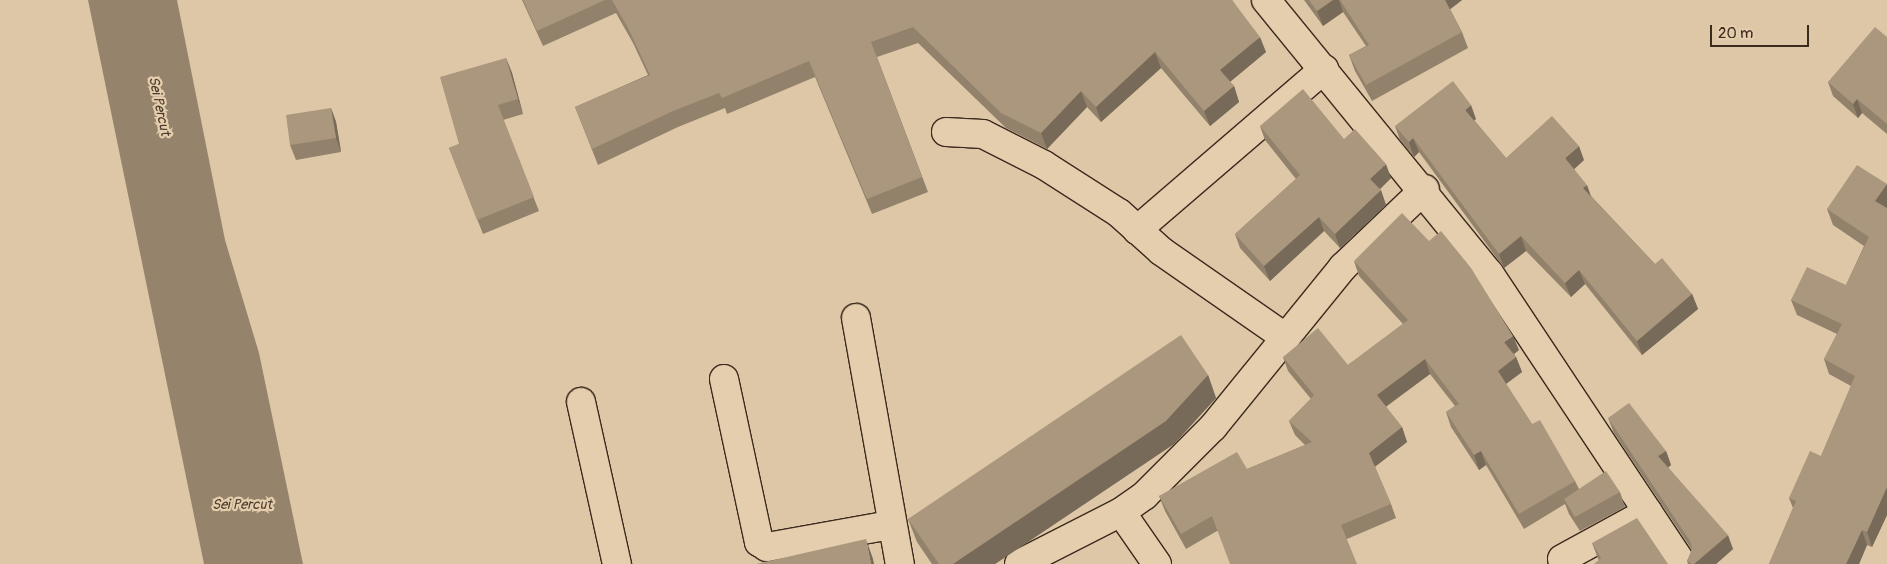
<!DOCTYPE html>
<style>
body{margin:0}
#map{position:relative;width:1887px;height:564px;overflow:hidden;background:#ddc7a7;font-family:Pangolin,sans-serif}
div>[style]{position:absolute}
.water>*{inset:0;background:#96836b}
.roads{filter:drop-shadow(1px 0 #3b2a1e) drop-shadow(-1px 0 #3b2a1e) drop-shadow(0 1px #3b2a1e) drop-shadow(0 -1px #3b2a1e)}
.street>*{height:28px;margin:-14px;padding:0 14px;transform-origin:14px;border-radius:14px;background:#e4cead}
.wall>*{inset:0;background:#92826c}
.shaded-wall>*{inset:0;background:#776a58}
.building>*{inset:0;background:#aa977d}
span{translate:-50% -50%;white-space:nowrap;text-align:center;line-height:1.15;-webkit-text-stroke:4.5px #e4cead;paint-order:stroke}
.water-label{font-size:14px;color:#4d3c2d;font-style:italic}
.scale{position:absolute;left:1710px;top:25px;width:99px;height:22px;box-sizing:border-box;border:2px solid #3b2a1e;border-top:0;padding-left:6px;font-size:15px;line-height:18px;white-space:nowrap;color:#3b2a1e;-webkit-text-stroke:4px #e4cead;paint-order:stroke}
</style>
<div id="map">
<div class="water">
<i style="clip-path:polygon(88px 0,177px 0,225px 240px,259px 353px,303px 564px,204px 564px)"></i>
</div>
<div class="roads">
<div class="street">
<i style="left:1266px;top:0;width:353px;rotate:50.8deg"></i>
<i style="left:1489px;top:273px;width:349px;rotate:56.4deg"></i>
<i style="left:946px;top:132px;width:37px;rotate:3deg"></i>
<i style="left:983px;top:134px;width:68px;rotate:26.9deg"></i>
<i style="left:1044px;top:165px;width:89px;rotate:32.6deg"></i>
<i style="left:1119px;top:213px;width:57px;rotate:42.1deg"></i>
<i style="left:1161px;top:251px;width:152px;rotate:34.8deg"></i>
<i style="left:1137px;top:230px;width:247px;rotate:-40.7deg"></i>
<i style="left:856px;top:318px;width:250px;rotate:79.9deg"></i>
<i style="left:724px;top:379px;width:167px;rotate:77.9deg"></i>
<i style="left:759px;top:542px;width:9px;rotate:32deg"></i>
<i style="left:767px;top:547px;width:125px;rotate:-10.1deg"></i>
<i style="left:581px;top:402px;width:166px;rotate:77.5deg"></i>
<i style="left:1562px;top:559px;width:98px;rotate:-28.7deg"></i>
<i style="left:1019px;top:564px;width:114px;rotate:-27deg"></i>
<i style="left:1157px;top:564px;width:63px;rotate:-124.7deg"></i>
<i style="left:1121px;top:512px;width:29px;rotate:-35deg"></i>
<i style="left:1145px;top:495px;width:96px;rotate:-45deg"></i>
<i style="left:1213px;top:427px;width:206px;rotate:-50.9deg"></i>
<i style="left:1343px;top:267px;width:113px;rotate:-43.6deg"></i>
</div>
</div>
<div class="wall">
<i style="clip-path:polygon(522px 0,1232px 0,1266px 52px,1230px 82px,1234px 86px,1239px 102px,1210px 126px,1161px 68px,1101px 122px,1087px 107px,1047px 149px,1006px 128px,918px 43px,877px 57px,928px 192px,872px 214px,815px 77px,727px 114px,725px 108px,678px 127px,598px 165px,575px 107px,648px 75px,633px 43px,616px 13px,543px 46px)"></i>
<i style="clip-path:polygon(1304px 0,1462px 0,1450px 9px,1462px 32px,1468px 48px,1372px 101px,1355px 71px,1349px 55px,1366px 46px,1343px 12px,1323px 26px)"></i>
<i style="clip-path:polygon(1887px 37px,1887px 134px,1862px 113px,1858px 118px,1833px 96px,1828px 82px)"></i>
<i style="clip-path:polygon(506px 58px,512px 73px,523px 114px,503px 120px,539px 211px,483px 234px,449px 148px,459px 144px)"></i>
<i style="clip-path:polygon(331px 108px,336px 122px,341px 152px,296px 160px,290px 145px)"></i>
<i style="clip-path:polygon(1476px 119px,1474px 120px,1506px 158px,1584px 160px,1574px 169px,1591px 196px,1655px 264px,1692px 294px,1698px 309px,1642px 355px,1585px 284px,1571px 297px,1526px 251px,1504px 268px,1419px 152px,1414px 157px,1400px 140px,1395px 126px)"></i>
<i style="clip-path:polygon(1260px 126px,1344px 139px,1391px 178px,1380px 189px,1386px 205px,1340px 248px,1324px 231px,1270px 281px,1240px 248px,1235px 234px,1296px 179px,1265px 140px)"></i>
<i style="clip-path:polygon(1887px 184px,1887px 515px,1872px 547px,1867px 545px,1859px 564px,1769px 564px,1793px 508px,1789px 498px,1821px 456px,1851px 386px,1829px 374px,1824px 359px,1837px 334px,1797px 315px,1791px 300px,1846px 285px,1864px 246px,1833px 225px,1827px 209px)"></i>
<i style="clip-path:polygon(1354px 261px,1519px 350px,1514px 354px,1516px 357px,1522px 372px,1506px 384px,1532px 424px,1575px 481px,1579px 489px,1620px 492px,1625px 507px,1580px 531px,1569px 514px,1565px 504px,1524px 529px,1486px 465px,1479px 470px,1451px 427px,1446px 412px,1455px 406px,1430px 374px,1386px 407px,1402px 427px,1407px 442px,1375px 467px,1391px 504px,1396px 518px,1347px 539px,1217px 531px,1186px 549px,1165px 511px,1159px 496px,1247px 469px,1305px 445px,1295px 435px,1289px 421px,1311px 399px,1288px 371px,1283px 357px,1348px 365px,1403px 324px,1359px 276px)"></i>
<i style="clip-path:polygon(1208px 375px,1216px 398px,1174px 444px,995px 564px,932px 564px,917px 542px,908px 519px)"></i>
<i style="clip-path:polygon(1608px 418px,1666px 451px,1671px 465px,1668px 467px,1733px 549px,1716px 564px,1688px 564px,1687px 561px,1692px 550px,1614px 433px)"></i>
<i style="clip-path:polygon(1592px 543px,1668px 564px,1599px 561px)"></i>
</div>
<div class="shaded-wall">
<i style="clip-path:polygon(1333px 0,1339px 0,1343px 12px,1323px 26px,1317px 11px)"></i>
<i style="clip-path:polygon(1444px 0,1462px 0,1448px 11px)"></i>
<i style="clip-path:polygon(1260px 37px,1266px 52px,1226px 85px,1220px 70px)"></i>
<i style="clip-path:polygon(1155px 52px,1161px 68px,1101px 122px,1096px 107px)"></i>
<i style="clip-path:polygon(506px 58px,512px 73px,523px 114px,518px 99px)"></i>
<i style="clip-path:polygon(1234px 86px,1239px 102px,1210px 126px,1204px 111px)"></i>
<i style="clip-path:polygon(1081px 91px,1087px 107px,1047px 149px,1041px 133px)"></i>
<i style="clip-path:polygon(1857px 99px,1862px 113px,1858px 118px,1853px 104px)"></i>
<i style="clip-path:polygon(1471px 105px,1476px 119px,1470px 124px,1465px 110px)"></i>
<i style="clip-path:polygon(331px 108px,336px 122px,341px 152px,336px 138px)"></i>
<i style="clip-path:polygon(1413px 138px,1419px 152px,1414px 157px,1409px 142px)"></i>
<i style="clip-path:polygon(1579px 146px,1584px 160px,1571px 172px,1565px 158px)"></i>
<i style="clip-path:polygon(1386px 164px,1391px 178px,1375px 194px,1370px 179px)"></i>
<i style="clip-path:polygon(1887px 184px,1887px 208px,1881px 217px,1875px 201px)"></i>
<i style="clip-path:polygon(1587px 185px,1592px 199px,1583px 188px)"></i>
<i style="clip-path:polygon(1381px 190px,1386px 205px,1340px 248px,1335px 234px)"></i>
<i style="clip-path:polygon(1319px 217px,1324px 231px,1270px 281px,1264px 266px)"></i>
<i style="clip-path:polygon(1521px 236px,1526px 251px,1504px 268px,1499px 254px)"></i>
<i style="clip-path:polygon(1579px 270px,1585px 284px,1571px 297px,1565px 283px)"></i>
<i style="clip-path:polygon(1692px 294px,1698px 309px,1642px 355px,1637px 341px)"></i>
<i style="clip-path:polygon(1513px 336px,1519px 350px,1510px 357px,1504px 342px)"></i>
<i style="clip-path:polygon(1516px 357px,1522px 372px,1503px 386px,1498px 371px)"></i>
<i style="clip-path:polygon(1425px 359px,1430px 374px,1382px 409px,1377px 395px)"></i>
<i style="clip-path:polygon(1208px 375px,1216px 398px,1174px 444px,995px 564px,953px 564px)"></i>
<i style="clip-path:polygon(1402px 427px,1407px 442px,1374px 467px,1369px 453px)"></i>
<i style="clip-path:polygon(1481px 451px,1486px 465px,1479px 470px,1474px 455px)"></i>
<i style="clip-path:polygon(1666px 451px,1671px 465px,1664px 471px,1658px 456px)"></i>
<i style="clip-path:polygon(1887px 487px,1887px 515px,1872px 547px,1867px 532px)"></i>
<i style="clip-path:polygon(1862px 530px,1867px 545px,1859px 564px,1846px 564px)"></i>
<i style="clip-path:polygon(1728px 535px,1733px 549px,1716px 564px,1694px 564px)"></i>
<i style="clip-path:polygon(866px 539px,873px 559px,874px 564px,871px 564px)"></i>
</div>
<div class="building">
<i style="clip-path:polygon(523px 0,605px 0,537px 31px)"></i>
<i style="clip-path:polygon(612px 0,1232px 0,1260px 37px,1220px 70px,1234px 86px,1204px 111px,1155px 52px,1096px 107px,1081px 91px,1041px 133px,1001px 113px,913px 27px,871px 42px,922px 177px,867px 199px,809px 61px,722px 98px,719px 93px,673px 111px,592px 149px,575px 107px,650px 75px,628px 28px)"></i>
<i style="clip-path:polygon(1309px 0,1333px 0,1317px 11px)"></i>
<i style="clip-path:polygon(1340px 0,1445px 0,1462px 32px,1366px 85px,1349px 55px,1369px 45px)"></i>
<i style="clip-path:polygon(1875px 27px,1887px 37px,1887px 124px,1857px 99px,1853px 104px,1828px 82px)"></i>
<i style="clip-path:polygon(506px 58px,518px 99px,498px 105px,534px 197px,477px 220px,449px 148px,459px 144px,440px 77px)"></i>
<i style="clip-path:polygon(1453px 81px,1471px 105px,1465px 110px,1506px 158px,1552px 116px,1579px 146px,1565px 158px,1587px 185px,1583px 188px,1655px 264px,1662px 258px,1692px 294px,1637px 341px,1579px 270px,1565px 283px,1521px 236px,1499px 254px,1413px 138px,1409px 142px,1395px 126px)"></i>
<i style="clip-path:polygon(1303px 89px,1344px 139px,1355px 129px,1386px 164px,1370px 179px,1381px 190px,1335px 234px,1319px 217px,1264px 266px,1235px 234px,1300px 175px,1260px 126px)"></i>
<i style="clip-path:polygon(331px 108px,336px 138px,290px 145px,286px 115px)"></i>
<i style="clip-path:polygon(1857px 165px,1887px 184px,1875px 201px,1887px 208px,1887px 487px,1867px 532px,1862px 530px,1846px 564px,1769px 564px,1796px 501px,1789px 498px,1810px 451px,1821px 456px,1855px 376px,1824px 359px,1842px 324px,1791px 300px,1807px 267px,1846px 285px,1869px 237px,1827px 209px)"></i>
<i style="clip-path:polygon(1402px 213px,1429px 241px,1441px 231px,1471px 268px,1513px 336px,1504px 342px,1516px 357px,1498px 371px,1532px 424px,1540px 420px,1575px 481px,1519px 514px,1481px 451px,1474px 455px,1446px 412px,1459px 404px,1425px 359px,1377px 395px,1402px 427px,1369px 453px,1391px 504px,1341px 525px,1357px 564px,1230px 564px,1212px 516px,1181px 534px,1159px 496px,1237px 452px,1247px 469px,1312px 442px,1289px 421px,1314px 395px,1283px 357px,1318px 328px,1348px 365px,1408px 320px,1354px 261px)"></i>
<i style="clip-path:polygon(1181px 335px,1208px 375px,1166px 421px,953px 564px,939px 564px,908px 519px)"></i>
<i style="clip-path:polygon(1629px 403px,1666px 451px,1658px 456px,1728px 535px,1694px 564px,1692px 564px,1687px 561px,1692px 549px,1690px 541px,1608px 418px)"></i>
<i style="clip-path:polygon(1606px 471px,1620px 492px,1575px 517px,1564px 499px)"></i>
<i style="clip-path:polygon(1637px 518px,1668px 564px,1594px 564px,1601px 558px,1592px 543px)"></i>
<i style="clip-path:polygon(866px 539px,871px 564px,756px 564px)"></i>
</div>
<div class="water-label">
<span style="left:159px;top:106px;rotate:78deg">Sei Percut</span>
<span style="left:242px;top:505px">Sei Percut</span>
</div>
<div class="scale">20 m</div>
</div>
